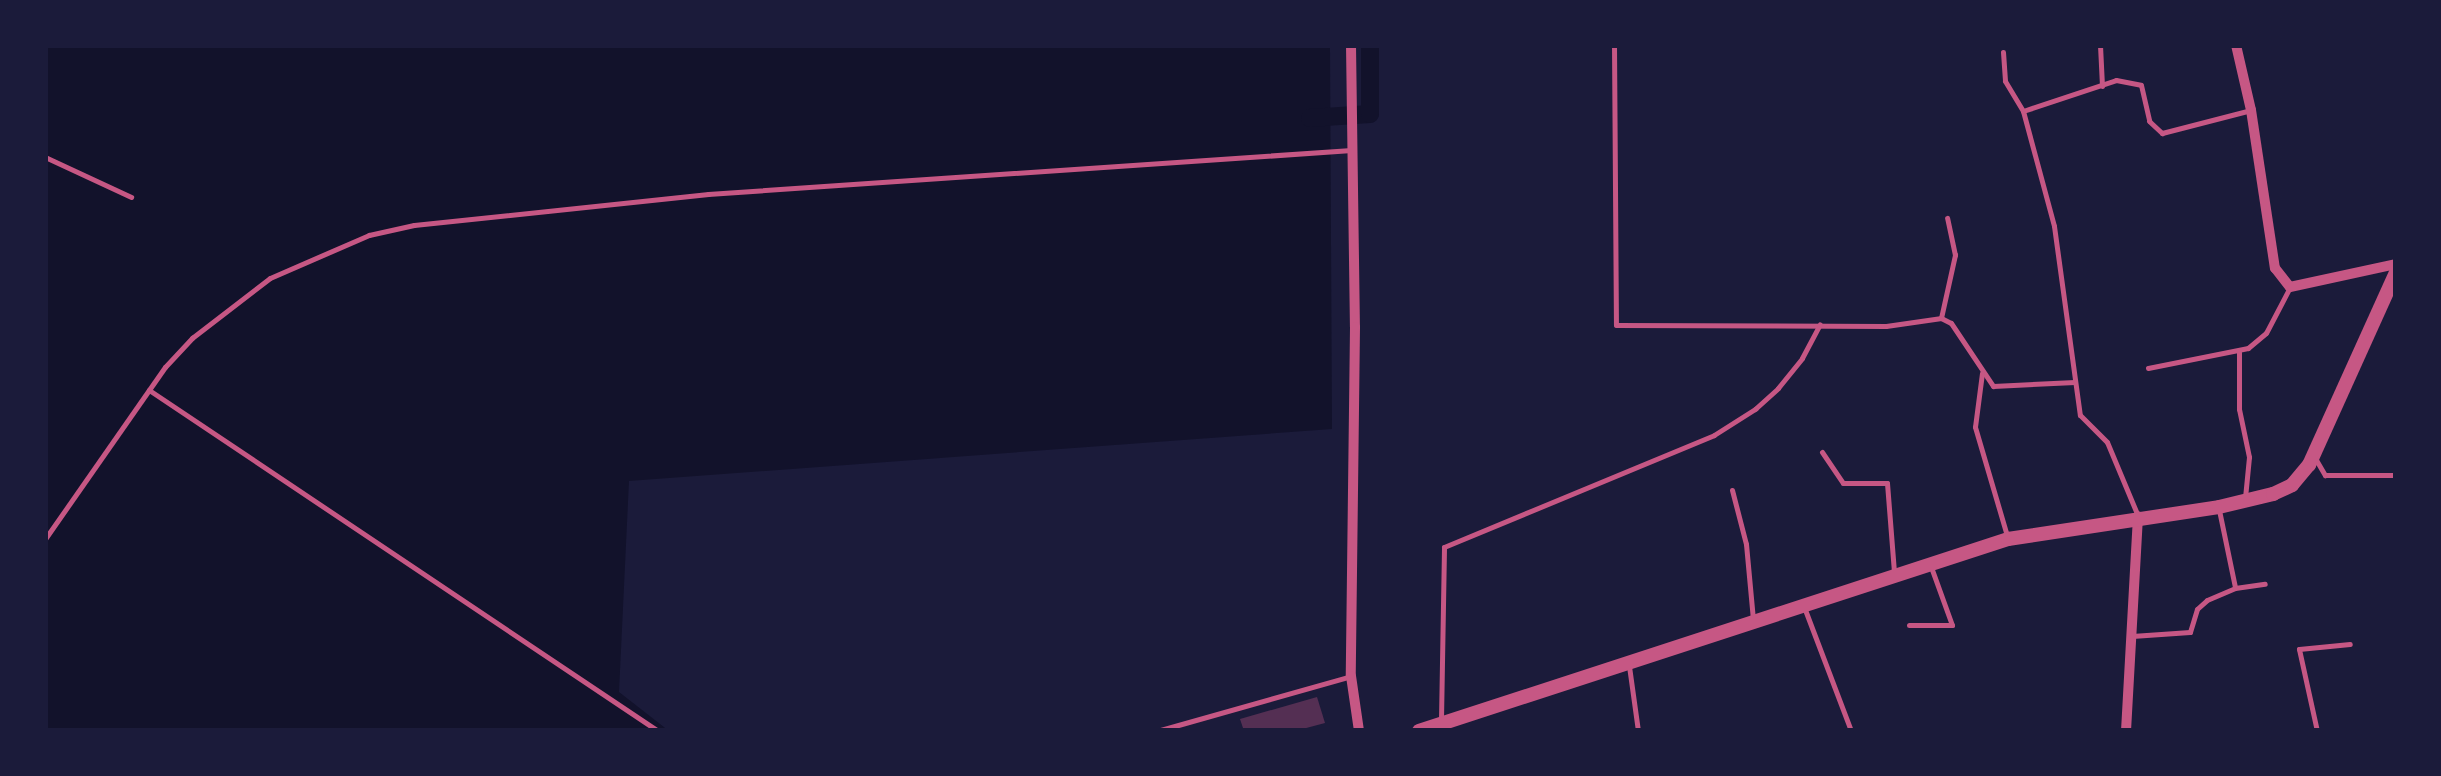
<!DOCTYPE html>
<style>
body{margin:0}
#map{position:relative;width:2441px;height:776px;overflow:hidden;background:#1b1b3a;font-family:"PT Sans Narrow",sans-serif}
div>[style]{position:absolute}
.water>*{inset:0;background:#12122b}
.canal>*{height:18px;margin:-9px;padding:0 9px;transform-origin:9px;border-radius:9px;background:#12122b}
.building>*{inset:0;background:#542f53}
.service>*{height:5px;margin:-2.5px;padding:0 2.5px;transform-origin:2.5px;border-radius:2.5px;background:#c65784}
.minor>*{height:10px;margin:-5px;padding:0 5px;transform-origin:5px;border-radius:5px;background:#c65784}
.tertiary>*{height:14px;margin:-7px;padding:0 7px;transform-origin:7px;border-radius:7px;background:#c65784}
span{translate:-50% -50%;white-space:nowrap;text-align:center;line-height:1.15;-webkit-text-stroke:9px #1b1b3a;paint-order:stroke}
.frame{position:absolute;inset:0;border:48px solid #1b1b3a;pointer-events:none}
</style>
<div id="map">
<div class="water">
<i style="clip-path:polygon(45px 45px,1330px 45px,1332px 429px,629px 481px,619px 692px,669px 731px,45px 731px)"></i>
</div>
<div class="canal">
<i style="left:1310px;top:118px;width:60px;rotate:-3.8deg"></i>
<i style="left:1370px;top:114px;width:69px;rotate:-90deg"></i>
</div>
<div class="building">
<i style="clip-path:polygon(1317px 697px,1325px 723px,1295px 731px,1244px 731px,1240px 719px)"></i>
</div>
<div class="service">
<i style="left:1614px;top:45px;width:280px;rotate:89.6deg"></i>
<i style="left:1616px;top:325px;width:270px;rotate:0.2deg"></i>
<i style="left:1886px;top:326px;width:56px;rotate:-8.3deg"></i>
<i style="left:1941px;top:318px;width:11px;rotate:27deg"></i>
<i style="left:1951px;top:323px;width:76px;rotate:56.3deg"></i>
<i style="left:1993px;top:386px;width:82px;rotate:-2.8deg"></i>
<i style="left:2100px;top:45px;width:41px;rotate:87.2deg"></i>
<i style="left:2003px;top:52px;width:29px;rotate:86deg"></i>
<i style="left:2005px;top:81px;width:35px;rotate:59deg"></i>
<i style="left:2023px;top:111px;width:119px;rotate:74.9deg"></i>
<i style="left:2054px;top:226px;width:191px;rotate:82.2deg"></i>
<i style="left:2080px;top:415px;width:38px;rotate:45deg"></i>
<i style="left:2107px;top:442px;width:80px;rotate:67.3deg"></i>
<i style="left:2023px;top:111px;width:98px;rotate:-18.4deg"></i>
<i style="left:2116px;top:80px;width:25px;rotate:11deg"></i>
<i style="left:2141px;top:85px;width:37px;rotate:77deg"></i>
<i style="left:2149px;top:121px;width:18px;rotate:43deg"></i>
<i style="left:2162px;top:133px;width:92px;rotate:-14.5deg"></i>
<i style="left:45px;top:157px;width:95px;rotate:24.9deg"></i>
<i style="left:1941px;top:318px;width:65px;rotate:-77.5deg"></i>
<i style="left:1955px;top:255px;width:38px;rotate:-102deg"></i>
<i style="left:2239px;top:352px;width:57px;rotate:90deg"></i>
<i style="left:2239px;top:409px;width:49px;rotate:78.2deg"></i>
<i style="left:2249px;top:457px;width:41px;rotate:95.6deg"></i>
<i style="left:2148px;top:368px;width:102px;rotate:-11.3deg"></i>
<i style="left:2248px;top:348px;width:23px;rotate:-40deg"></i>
<i style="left:2266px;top:333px;width:52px;rotate:-62.4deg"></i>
<i style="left:1982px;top:373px;width:54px;rotate:97.4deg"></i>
<i style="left:1975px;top:427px;width:114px;rotate:73.6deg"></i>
<i style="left:149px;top:390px;width:613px;rotate:33.82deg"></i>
<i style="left:1822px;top:452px;width:37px;rotate:56deg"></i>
<i style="left:1843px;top:483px;width:44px"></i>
<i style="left:1887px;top:483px;width:89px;rotate:85.5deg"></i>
<i style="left:2315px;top:458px;width:20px;rotate:60deg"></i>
<i style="left:2325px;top:475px;width:71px"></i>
<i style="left:1732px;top:490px;width:56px;rotate:75.5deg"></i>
<i style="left:1746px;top:544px;width:76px;rotate:84.7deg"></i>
<i style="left:2219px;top:510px;width:79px;rotate:78.3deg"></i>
<i style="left:45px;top:539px;width:210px;rotate:-55.1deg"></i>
<i style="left:165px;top:367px;width:40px;rotate:-47deg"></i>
<i style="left:192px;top:338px;width:98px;rotate:-37.6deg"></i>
<i style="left:270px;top:278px;width:108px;rotate:-23.5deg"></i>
<i style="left:369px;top:235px;width:46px;rotate:-12.5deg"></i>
<i style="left:414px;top:225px;width:296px;rotate:-6deg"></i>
<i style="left:708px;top:194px;width:645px;rotate:-3.91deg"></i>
<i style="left:1804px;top:607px;width:133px;rotate:69.2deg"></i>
<i style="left:1909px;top:625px;width:43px"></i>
<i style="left:1952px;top:625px;width:62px;rotate:-109.9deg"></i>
<i style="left:2132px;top:636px;width:58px;rotate:-3.9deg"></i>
<i style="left:2190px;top:632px;width:24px;rotate:-73deg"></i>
<i style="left:2197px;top:609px;width:13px;rotate:-42deg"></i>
<i style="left:2207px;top:600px;width:30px;rotate:-23deg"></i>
<i style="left:2235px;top:588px;width:30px;rotate:-8deg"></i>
<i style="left:1629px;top:666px;width:66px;rotate:82.1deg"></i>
<i style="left:1441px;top:720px;width:173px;rotate:-89deg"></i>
<i style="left:1444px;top:547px;width:292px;rotate:-22.5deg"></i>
<i style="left:1714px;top:435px;width:49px;rotate:-32.4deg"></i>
<i style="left:1755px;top:409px;width:31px;rotate:-42deg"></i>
<i style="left:1778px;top:388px;width:38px;rotate:-51deg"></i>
<i style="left:1802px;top:358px;width:38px;rotate:-62deg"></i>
<i style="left:1157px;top:731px;width:198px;rotate:-15.8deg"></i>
<i style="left:2317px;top:731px;width:84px;rotate:-102.4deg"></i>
<i style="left:2299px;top:649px;width:51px;rotate:-5.6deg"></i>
</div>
<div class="minor">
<i style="left:1351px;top:45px;width:282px;rotate:89.2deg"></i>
<i style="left:1355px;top:327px;width:349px;rotate:90.7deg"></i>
<i style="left:1351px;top:676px;width:56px;rotate:81.7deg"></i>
<i style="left:2236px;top:45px;width:67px;rotate:77deg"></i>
<i style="left:2251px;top:110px;width:160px;rotate:81.4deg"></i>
<i style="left:2275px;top:268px;width:24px;rotate:52deg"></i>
<i style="left:2290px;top:287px;width:108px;rotate:-12.2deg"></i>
<i style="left:2126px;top:731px;width:215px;rotate:-86.8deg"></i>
</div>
<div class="tertiary">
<i style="left:1419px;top:731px;width:620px;rotate:-18.05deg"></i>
<i style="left:2008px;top:539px;width:213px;rotate:-8.6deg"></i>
<i style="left:2219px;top:507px;width:56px;rotate:-13.5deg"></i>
<i style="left:2273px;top:494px;width:21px;rotate:-25deg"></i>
<i style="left:2292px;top:485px;width:26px;rotate:-50deg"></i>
<i style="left:2309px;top:465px;width:212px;rotate:-65.7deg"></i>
</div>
<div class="frame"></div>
</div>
